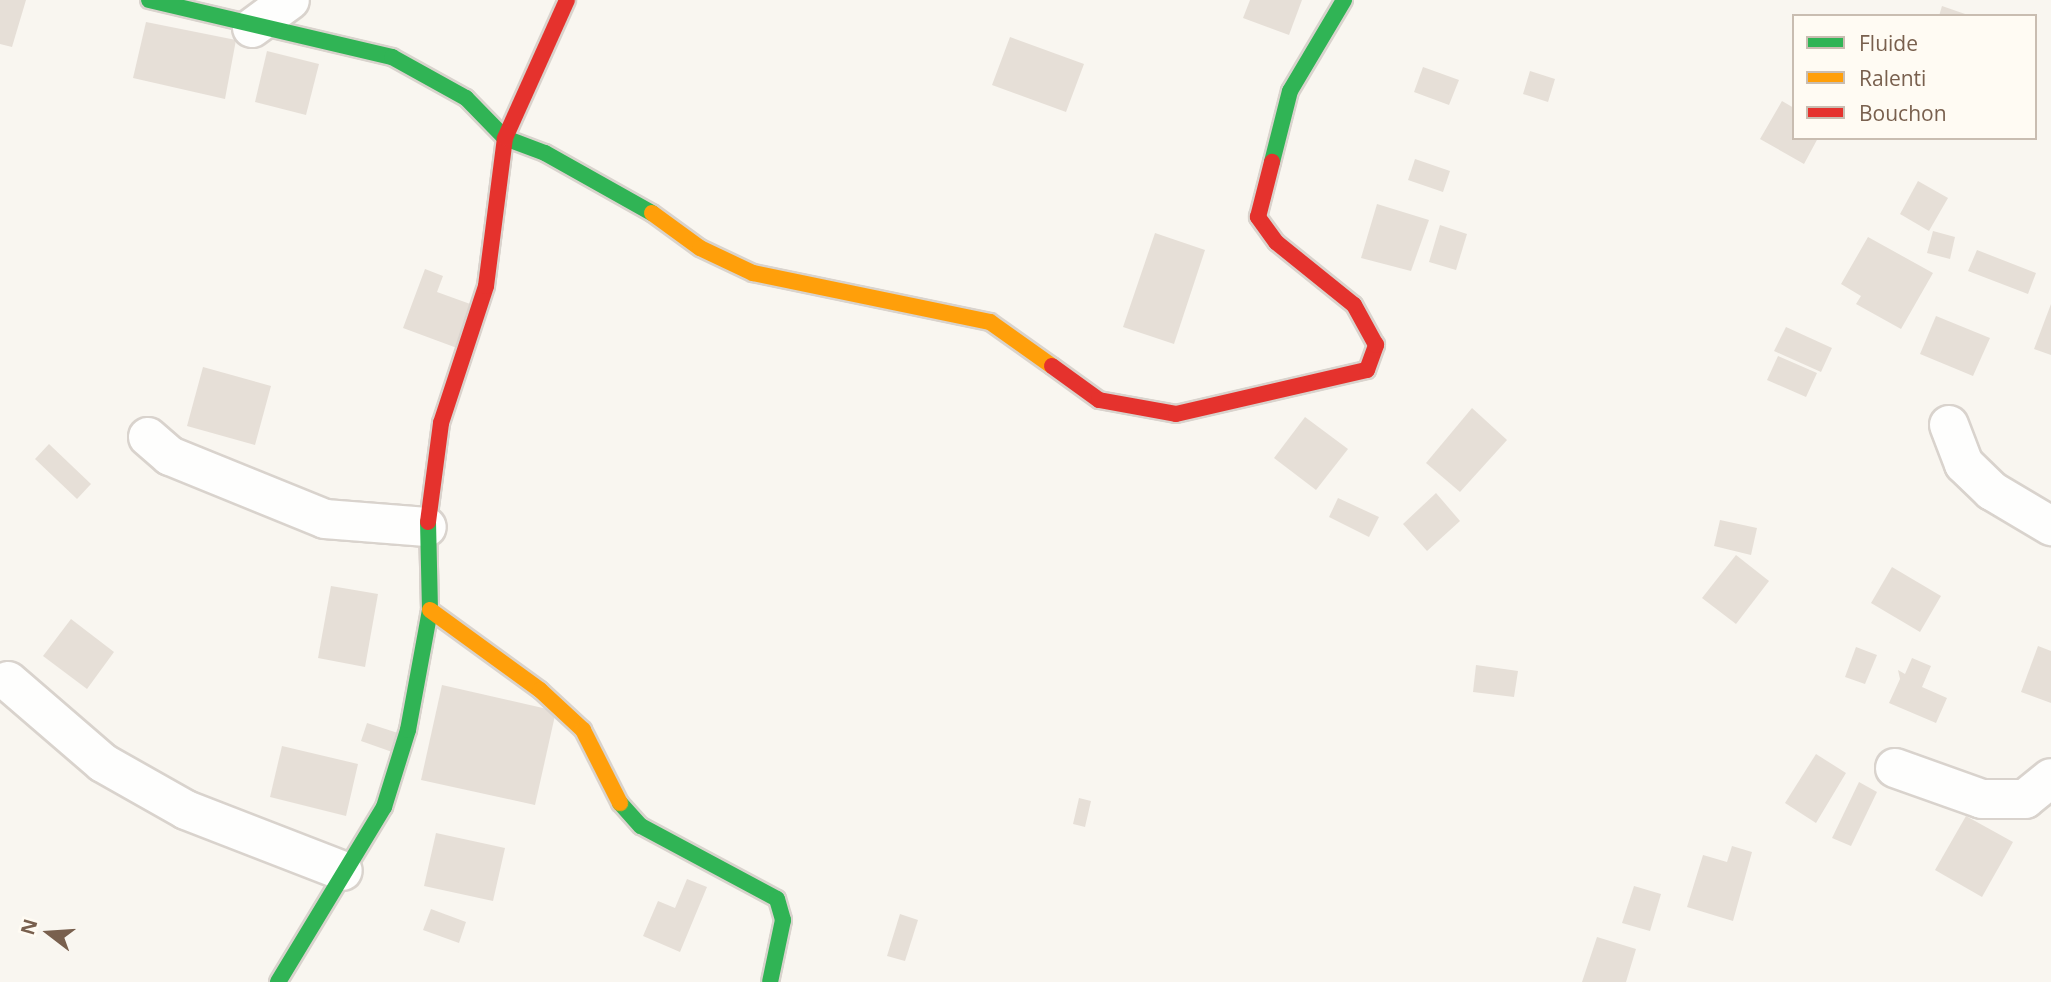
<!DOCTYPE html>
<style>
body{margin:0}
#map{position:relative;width:2051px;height:982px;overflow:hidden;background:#f9f6f0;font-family:"Open Sans",sans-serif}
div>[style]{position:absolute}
.building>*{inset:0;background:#e6dfd7}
.roads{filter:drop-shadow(2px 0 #d9d3cd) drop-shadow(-2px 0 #d9d3cd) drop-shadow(0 2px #d9d3cd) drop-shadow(0 -2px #d9d3cd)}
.street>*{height:38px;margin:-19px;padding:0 19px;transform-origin:19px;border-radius:19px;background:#fefefd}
.fast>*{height:16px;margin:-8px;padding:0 8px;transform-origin:8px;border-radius:8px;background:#30b455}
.slow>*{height:16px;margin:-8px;padding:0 8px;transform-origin:8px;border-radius:8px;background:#ff9f0a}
.jam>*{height:16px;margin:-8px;padding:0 8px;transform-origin:8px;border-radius:8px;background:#e5322d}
span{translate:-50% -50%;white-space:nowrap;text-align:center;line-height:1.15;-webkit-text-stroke:5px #fffbf3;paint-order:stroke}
.legend{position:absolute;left:1792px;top:14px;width:245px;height:126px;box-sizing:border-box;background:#fffbf3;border:2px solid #c9bdb1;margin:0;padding:9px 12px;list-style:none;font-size:21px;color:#79604e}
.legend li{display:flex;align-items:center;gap:14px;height:35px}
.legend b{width:35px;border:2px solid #c9bdb1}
.north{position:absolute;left:14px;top:898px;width:70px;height:70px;-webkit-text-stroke:5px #fffbf3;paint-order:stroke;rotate:287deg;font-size:19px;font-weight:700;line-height:28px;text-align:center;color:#79604e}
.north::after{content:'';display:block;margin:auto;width:24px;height:32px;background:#79604e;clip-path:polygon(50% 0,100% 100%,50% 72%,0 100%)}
</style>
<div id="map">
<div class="building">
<i style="clip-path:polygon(0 0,26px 0,12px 47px,0 44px)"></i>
<i style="clip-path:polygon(1250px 0,1302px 0,1289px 35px,1243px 18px)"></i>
<i style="clip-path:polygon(1942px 6px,1968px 15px,1968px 16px,1939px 16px)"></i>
<i style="clip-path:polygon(146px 22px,236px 40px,225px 99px,133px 78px)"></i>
<i style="clip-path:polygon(1010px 37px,1084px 64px,1066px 112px,992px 85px)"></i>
<i style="clip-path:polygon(267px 51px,319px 64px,306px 115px,255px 102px)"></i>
<i style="clip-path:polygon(1423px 67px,1459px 80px,1449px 105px,1414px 92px)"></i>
<i style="clip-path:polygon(1530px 71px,1555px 79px,1548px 102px,1523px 94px)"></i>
<i style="clip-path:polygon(1782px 101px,1794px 108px,1794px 138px,1818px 138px,1804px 164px,1760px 139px)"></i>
<i style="clip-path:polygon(1415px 159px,1450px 171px,1443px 192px,1408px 180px)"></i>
<i style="clip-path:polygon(1918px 181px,1948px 198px,1929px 231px,1900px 214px)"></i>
<i style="clip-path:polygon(1377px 204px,1429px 220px,1411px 271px,1361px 258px)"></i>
<i style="clip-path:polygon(1440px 225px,1467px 234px,1456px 270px,1429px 262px)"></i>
<i style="clip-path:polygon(1933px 231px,1955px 237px,1950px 259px,1927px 253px)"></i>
<i style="clip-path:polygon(1155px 233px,1205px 250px,1174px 344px,1123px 327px)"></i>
<i style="clip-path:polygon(1868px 237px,1933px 273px,1901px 329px,1856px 304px,1861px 296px,1841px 284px)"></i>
<i style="clip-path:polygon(1977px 250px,2036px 273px,2028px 294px,1968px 271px)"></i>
<i style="clip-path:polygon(425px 269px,443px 276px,437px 292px,473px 305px,457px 348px,403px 328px)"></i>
<i style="clip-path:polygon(2051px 304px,2051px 355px,2034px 349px)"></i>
<i style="clip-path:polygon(1936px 316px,1990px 338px,1973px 376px,1920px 354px)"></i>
<i style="clip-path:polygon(1786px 327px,1832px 348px,1821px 372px,1774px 351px)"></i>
<i style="clip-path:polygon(1778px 356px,1817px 373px,1806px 397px,1767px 380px)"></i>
<i style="clip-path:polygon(203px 367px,271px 386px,255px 445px,187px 426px)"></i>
<i style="clip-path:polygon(1472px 408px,1507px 440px,1460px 492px,1426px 463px)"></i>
<i style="clip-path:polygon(1305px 417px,1348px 449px,1316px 490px,1274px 458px)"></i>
<i style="clip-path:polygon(49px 444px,91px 484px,77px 499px,35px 459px)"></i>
<i style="clip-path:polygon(1436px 493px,1460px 521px,1427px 551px,1403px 524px)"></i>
<i style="clip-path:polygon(1338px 498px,1379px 517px,1369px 537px,1329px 517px)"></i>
<i style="clip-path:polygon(1720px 520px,1757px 528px,1751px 555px,1714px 546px)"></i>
<i style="clip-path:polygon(1736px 555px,1769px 581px,1736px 624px,1702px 598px)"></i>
<i style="clip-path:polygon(1892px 567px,1941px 596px,1920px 632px,1871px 603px)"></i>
<i style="clip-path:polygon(331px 586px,378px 594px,365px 667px,318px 658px)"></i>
<i style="clip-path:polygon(71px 619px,114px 652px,87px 689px,43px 656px)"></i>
<i style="clip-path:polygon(2038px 646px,2051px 651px,2051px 703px,2021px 692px)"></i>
<i style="clip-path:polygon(1856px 647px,1877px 655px,1865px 684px,1845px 677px)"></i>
<i style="clip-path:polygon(1912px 658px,1931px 666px,1922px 687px,1947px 698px,1936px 723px,1889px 703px,1900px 679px,1898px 670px,1905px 674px)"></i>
<i style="clip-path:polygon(1476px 665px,1518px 671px,1514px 697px,1473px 692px)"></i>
<i style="clip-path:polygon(442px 685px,556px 711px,535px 805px,421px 780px)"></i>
<i style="clip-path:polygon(367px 723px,401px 734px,395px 753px,361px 741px)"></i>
<i style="clip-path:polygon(282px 746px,358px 764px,346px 816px,270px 797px)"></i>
<i style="clip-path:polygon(1816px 754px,1846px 773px,1816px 823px,1785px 803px)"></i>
<i style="clip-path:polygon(1859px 782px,1877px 792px,1851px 846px,1832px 838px)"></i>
<i style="clip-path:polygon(1079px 798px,1091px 801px,1085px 827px,1073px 824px)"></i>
<i style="clip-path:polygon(1966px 816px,2013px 842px,1982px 897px,1935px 870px)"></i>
<i style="clip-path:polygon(436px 833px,505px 848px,493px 901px,424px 886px)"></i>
<i style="clip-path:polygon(1732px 846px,1752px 852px,1733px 921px,1687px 907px,1703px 855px,1727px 862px)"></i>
<i style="clip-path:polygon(687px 879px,707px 887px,680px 952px,643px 936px,658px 901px,675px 908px)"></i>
<i style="clip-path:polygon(1634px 886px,1661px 894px,1650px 931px,1622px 923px)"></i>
<i style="clip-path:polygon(431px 909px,466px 922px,459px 943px,423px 930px)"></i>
<i style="clip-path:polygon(900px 914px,918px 920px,905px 961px,887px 956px)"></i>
<i style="clip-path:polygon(1597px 937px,1636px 949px,1626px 982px,1582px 982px)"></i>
</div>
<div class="roads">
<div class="street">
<i style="left:252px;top:28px;width:47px;rotate:-36.4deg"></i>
<i style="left:1949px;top:425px;width:42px;rotate:69deg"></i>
<i style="left:1964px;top:464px;width:39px;rotate:44deg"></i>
<i style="left:1992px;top:491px;width:69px;rotate:30.7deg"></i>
<i style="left:148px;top:437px;width:29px;rotate:41deg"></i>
<i style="left:170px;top:456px;width:167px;rotate:22.1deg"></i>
<i style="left:325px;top:519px;width:102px;rotate:4.5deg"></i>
<i style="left:8px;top:681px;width:125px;rotate:40.8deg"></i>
<i style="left:103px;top:763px;width:95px;rotate:29.5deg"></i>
<i style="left:186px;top:810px;width:168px;rotate:21.2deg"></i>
<i style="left:1895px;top:768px;width:92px;rotate:19.6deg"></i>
<i style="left:1982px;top:799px;width:43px"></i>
<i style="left:2025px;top:799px;width:33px;rotate:-39deg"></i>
</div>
<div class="fast">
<i style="left:149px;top:0;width:250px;rotate:13.2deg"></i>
<i style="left:392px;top:57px;width:85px;rotate:29deg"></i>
<i style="left:466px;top:98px;width:56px;rotate:45.7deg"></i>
<i style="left:505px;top:138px;width:43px;rotate:20.6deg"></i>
<i style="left:545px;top:153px;width:123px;rotate:29.3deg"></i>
<i style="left:1272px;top:162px;width:73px;rotate:-75.8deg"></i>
<i style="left:1290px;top:91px;width:106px;rotate:-59.3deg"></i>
<i style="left:620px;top:803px;width:31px;rotate:48deg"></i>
<i style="left:641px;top:826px;width:154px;rotate:28.2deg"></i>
<i style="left:777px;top:899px;width:22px;rotate:74deg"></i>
<i style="left:783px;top:920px;width:63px;rotate:101.8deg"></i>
<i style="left:278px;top:982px;width:205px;rotate:-58.8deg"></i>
<i style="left:384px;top:807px;width:81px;rotate:-72.7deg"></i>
<i style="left:408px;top:730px;width:122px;rotate:-79.6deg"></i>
<i style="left:430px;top:610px;width:88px;rotate:-91.3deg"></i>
</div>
<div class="slow">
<i style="left:652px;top:213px;width:59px;rotate:36.1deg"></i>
<i style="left:700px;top:248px;width:59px;rotate:25.3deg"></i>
<i style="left:753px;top:273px;width:242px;rotate:11.7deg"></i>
<i style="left:990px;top:322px;width:76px;rotate:35.4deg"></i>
<i style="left:430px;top:610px;width:136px;rotate:36deg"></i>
<i style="left:540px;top:690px;width:59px;rotate:42.9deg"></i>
<i style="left:583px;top:730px;width:82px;rotate:63.1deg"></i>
</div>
<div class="jam">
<i style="left:1052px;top:366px;width:58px;rotate:35.9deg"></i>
<i style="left:1099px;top:400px;width:78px;rotate:10.3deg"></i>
<i style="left:1176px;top:414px;width:196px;rotate:-13deg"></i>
<i style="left:1367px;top:370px;width:27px;rotate:-70deg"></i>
<i style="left:1376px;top:345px;width:46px;rotate:-118.8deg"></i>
<i style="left:1354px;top:305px;width:100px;rotate:-141.1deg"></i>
<i style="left:1276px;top:242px;width:31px;rotate:-126deg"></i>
<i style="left:1258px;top:217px;width:57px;rotate:-75.7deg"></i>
<i style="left:428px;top:522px;width:100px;rotate:-82.5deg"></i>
<i style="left:441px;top:423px;width:144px;rotate:-71.8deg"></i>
<i style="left:486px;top:286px;width:149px;rotate:-82.7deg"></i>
<i style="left:505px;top:138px;width:151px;rotate:-65.8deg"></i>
</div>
</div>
<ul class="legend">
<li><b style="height:9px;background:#30b455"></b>Fluide</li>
<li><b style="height:9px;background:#ff9f0a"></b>Ralenti</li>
<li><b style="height:9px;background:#e5322d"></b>Bouchon</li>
</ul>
<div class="north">N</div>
</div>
